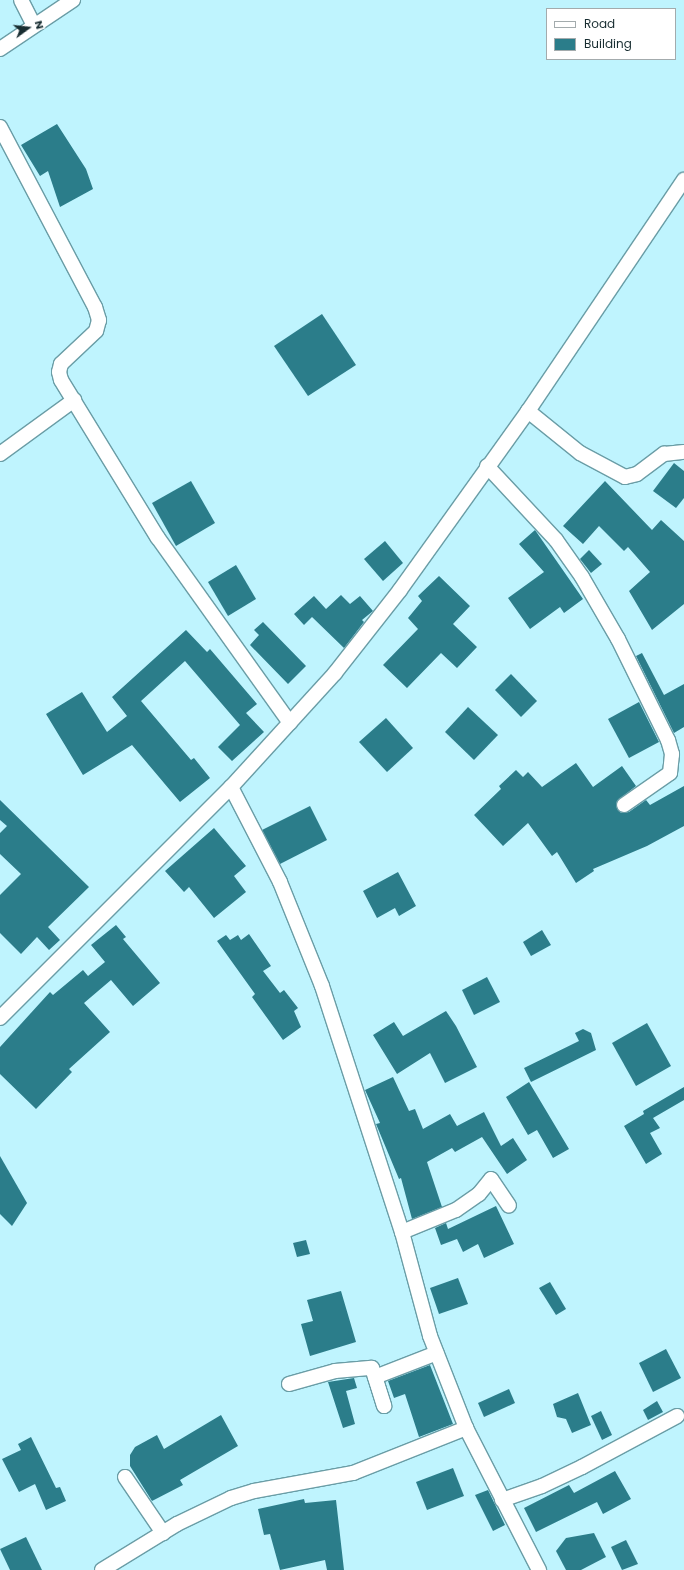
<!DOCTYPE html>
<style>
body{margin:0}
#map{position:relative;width:684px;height:1570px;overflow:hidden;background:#bff4fe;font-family:Poppins,sans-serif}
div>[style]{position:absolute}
.building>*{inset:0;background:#2b7d8a}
.roads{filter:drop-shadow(1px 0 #6a9da6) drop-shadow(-1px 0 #6a9da6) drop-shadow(0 1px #6a9da6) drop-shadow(0 -1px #6a9da6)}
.street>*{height:14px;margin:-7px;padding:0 7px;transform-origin:7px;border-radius:7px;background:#fff}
span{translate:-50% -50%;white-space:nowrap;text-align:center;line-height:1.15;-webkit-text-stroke:3px #fff;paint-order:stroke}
.legend{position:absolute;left:546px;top:8px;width:130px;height:52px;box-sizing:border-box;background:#fff;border:1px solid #a3abad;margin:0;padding:5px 7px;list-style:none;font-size:12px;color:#182d31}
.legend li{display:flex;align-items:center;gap:8px;height:20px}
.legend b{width:20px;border:1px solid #a3abad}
.north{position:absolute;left:8px;top:8px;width:40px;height:40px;-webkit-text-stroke:3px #fff;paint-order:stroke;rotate:75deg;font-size:11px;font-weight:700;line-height:16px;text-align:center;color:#182d31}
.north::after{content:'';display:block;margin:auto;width:14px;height:18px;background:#182d31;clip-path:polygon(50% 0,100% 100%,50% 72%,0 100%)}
</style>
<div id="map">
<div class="building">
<i style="clip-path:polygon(57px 124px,86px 169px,93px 189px,60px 207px,48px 171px,40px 176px,21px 145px)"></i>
<i style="clip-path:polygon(322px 314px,356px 365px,308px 396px,274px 346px)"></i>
<i style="clip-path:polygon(674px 463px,684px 471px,684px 498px,676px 508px,653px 491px)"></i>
<i style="clip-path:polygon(191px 481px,215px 523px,176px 546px,152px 503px)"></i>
<i style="clip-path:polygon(605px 481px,652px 530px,661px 520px,684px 541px,684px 604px,652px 630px,629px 591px,650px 572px,628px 547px,624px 551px,599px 526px,583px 544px,563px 526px)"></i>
<i style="clip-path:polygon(535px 530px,583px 599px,564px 613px,560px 607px,530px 629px,508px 598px,544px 572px,519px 544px)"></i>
<i style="clip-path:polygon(385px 541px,403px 563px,383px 581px,364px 559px)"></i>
<i style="clip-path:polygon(589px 550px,602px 564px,591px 573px,580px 559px)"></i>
<i style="clip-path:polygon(236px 565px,256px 599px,228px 616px,208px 582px)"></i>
<i style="clip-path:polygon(439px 576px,470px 606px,453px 624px,477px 647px,457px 668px,441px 653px,407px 688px,383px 665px,418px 629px,408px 618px,422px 601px,418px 596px)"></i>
<i style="clip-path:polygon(341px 595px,350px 604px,360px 596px,373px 611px,362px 620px,364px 622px,344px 648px,312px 617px,304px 625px,294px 614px,314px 596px,326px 609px)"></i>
<i style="clip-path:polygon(263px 622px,306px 666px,288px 684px,250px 645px,259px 635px,254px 630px)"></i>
<i style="clip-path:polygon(186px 630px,207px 652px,210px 649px,257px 704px,246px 713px,264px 732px,232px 761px,218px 747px,240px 725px,185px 661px,141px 701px,191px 760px,194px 758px,210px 778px,180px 802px,132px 745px,83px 775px,46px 714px,82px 692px,107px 732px,127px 716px,112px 697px)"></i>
<i style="clip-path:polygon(642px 653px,664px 695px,684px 684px,684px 727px,674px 733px,636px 656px)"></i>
<i style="clip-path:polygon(511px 674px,537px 701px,521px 717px,495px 690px)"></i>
<i style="clip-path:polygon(639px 702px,659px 742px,629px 758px,608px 719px)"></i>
<i style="clip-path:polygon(468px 707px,498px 735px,474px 760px,445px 732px)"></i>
<i style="clip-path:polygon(386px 718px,413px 748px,387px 772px,359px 742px)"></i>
<i style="clip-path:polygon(576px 763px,593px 787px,622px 766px,636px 786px,617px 801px,616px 806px,621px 813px,629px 812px,646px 800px,650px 805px,684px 786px,684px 826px,647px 846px,593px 869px,594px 871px,576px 883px,557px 852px,552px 856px,528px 823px,503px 846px,474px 815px,501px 789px,499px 786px,516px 770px,523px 777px,528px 772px,542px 787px)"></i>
<i style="clip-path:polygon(0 800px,89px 887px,48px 927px,60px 940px,49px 950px,37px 937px,21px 954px,0 933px,0 895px,21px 874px,0 854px,0 833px,7px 826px,0 820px)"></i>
<i style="clip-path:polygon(310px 806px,327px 840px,280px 864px,262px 830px)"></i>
<i style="clip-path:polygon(214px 828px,246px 866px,234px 876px,246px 892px,214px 918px,189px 887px,184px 892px,165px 871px)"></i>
<i style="clip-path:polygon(398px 872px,416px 906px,399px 916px,395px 908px,377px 918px,363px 891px)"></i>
<i style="clip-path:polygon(116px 925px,126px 937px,123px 939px,160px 983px,133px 1006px,111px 980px,84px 1003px,110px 1032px,69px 1069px,72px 1072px,36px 1109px,0 1074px,0 1047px,50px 992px,53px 995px,83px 970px,88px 976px,105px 962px,91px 945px)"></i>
<i style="clip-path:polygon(542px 930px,551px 945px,531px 956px,523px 942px)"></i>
<i style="clip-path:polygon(249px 934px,271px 966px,263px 971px,280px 993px,284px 990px,298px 1008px,294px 1011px,301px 1027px,283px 1040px,252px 997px,255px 994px,217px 941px,226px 935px,230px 940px,238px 935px,241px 940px)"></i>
<i style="clip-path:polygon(487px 977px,500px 1002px,474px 1015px,462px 990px)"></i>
<i style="clip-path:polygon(446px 1011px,456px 1026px,477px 1067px,445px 1083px,430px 1053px,397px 1074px,373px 1035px,394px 1022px,403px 1036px)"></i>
<i style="clip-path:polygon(647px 1023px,671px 1066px,636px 1086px,612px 1043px)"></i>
<i style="clip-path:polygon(583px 1029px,591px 1033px,596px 1050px,531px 1082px,524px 1068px,579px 1041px,575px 1033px)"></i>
<i style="clip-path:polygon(393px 1077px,409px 1111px,415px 1109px,423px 1129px,450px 1114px,457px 1126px,484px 1112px,501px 1146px,513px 1138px,527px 1160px,507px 1174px,482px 1137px,455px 1152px,452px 1148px,427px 1162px,442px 1207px,412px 1219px,401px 1178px,399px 1179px,376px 1124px,380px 1123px,365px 1090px)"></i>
<i style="clip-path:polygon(529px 1082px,569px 1149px,553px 1158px,537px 1130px,528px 1135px,506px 1097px)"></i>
<i style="clip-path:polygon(684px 1087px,684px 1100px,653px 1118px,660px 1128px,650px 1133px,662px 1154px,646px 1164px,624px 1126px,644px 1114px,643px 1111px)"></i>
<i style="clip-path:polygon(0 1156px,27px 1203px,12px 1226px,0 1214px)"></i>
<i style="clip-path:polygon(496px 1206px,514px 1244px,484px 1258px,478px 1244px,463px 1252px,457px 1239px,441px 1245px,435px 1228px,446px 1223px,448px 1229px)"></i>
<i style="clip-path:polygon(306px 1240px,310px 1254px,297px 1257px,293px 1243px)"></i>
<i style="clip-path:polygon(458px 1278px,468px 1304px,439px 1314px,430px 1288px)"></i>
<i style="clip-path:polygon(550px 1282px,566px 1309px,556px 1315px,539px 1288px)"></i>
<i style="clip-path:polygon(341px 1291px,356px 1342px,310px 1356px,301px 1324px,313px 1321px,307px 1300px)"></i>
<i style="clip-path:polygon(666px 1349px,681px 1378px,653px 1392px,639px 1363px)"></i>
<i style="clip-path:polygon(430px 1365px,453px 1424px,419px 1437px,405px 1394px,394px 1398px,388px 1381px)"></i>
<i style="clip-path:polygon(354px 1378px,357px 1388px,346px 1391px,355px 1424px,343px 1428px,328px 1382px)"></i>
<i style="clip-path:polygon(509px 1389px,515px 1403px,484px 1417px,478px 1403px)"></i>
<i style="clip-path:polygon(578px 1393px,591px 1425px,572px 1433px,566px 1419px,557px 1417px,553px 1404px)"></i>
<i style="clip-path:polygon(657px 1401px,663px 1412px,648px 1420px,643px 1410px)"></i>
<i style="clip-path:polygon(601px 1411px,612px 1435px,602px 1440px,591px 1416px)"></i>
<i style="clip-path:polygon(221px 1415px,238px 1446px,180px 1480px,183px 1485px,152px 1501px,130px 1466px,130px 1455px,135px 1447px,157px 1435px,164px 1449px)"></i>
<i style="clip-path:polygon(31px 1437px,56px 1488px,60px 1487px,66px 1501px,46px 1510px,35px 1484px,19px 1492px,2px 1459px,21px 1450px,18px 1444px)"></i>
<i style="clip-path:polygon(453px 1468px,464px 1496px,427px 1510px,416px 1482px)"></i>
<i style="clip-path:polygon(615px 1471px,631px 1499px,603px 1514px,597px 1502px,536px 1532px,524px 1508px,569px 1485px,574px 1493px)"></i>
<i style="clip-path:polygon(488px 1490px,505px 1525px,493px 1531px,475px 1495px)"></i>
<i style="clip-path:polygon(304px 1499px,305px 1503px,336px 1500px,344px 1570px,327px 1570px,325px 1560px,280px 1570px,270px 1534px,264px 1535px,258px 1509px)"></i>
<i style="clip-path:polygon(594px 1533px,606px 1557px,581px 1570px,566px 1570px,556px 1551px,566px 1538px)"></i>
<i style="clip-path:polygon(26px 1537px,42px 1570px,10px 1570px,0 1549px)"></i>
<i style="clip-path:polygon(626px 1540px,638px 1564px,622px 1570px,611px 1547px)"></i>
</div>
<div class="roads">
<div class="street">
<i style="left:21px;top:0;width:28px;rotate:63deg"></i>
<i style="left:0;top:49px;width:88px;rotate:-33.9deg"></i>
<i style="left:0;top:127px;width:204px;rotate:62.2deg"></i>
<i style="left:95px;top:307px;width:14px;rotate:73deg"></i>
<i style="left:99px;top:320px;width:11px;rotate:105deg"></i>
<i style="left:96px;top:331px;width:48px;rotate:136.7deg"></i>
<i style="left:61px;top:364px;width:8px;rotate:104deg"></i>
<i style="left:59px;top:372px;width:8px;rotate:76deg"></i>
<i style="left:61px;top:380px;width:185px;rotate:58.5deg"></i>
<i style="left:158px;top:538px;width:227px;rotate:54.5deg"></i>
<i style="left:528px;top:411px;width:67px;rotate:38.9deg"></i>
<i style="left:580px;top:453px;width:51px;rotate:28.1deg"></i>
<i style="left:625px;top:477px;width:12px;rotate:-14deg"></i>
<i style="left:637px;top:474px;width:34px;rotate:-37deg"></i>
<i style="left:664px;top:454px;width:20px;rotate:-6deg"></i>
<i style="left:0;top:454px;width:92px;rotate:-36.1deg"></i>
<i style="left:487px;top:466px;width:101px;rotate:47deg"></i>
<i style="left:556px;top:540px;width:45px;rotate:54.9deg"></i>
<i style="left:582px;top:577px;width:72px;rotate:59.9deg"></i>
<i style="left:618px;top:639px;width:113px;rotate:63.7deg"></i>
<i style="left:668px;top:740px;width:15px;rotate:74deg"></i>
<i style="left:672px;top:754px;width:19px;rotate:96deg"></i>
<i style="left:670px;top:773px;width:56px;rotate:145.2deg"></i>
<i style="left:231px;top:787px;width:107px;rotate:62.7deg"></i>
<i style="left:280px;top:882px;width:112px;rotate:68deg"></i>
<i style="left:322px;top:986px;width:259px;rotate:72deg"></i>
<i style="left:402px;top:1232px;width:108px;rotate:74.9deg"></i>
<i style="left:430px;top:1336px;width:99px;rotate:68.6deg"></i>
<i style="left:466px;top:1428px;width:160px;rotate:62.8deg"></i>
<i style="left:0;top:1018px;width:327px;rotate:-45deg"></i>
<i style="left:231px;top:787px;width:154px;rotate:-47.6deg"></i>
<i style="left:335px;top:673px;width:105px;rotate:-51.9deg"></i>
<i style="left:400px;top:590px;width:220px;rotate:-54.4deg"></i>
<i style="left:528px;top:411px;width:279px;rotate:-56deg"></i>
<i style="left:402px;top:1232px;width:58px;rotate:-22.2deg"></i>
<i style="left:456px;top:1210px;width:28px;rotate:-35deg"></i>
<i style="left:479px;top:1194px;width:19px;rotate:-51deg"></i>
<i style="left:491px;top:1179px;width:32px;rotate:56deg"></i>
<i style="left:289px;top:1384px;width:48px;rotate:-15.8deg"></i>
<i style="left:335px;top:1371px;width:37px;rotate:-5deg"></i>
<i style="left:372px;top:1368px;width:40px;rotate:72deg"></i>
<i style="left:384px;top:1406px;width:30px;rotate:-107deg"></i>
<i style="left:375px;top:1377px;width:66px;rotate:-21.2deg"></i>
<i style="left:125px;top:1477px;width:68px;rotate:55.8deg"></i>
<i style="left:502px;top:1500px;width:42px;rotate:-19.3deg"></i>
<i style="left:542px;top:1486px;width:44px;rotate:-25.4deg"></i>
<i style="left:582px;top:1467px;width:108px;rotate:-28.2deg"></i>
<i style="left:102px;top:1570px;width:88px;rotate:-31.5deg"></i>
<i style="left:177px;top:1524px;width:60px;rotate:-25.7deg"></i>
<i style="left:231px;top:1498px;width:24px;rotate:-17deg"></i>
<i style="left:254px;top:1491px;width:101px;rotate:-10.3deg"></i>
<i style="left:353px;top:1473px;width:122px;rotate:-21.7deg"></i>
</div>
</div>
<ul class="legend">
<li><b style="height:5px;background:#fff"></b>Road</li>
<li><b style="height:11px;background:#2b7d8a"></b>Building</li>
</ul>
<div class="north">N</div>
</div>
